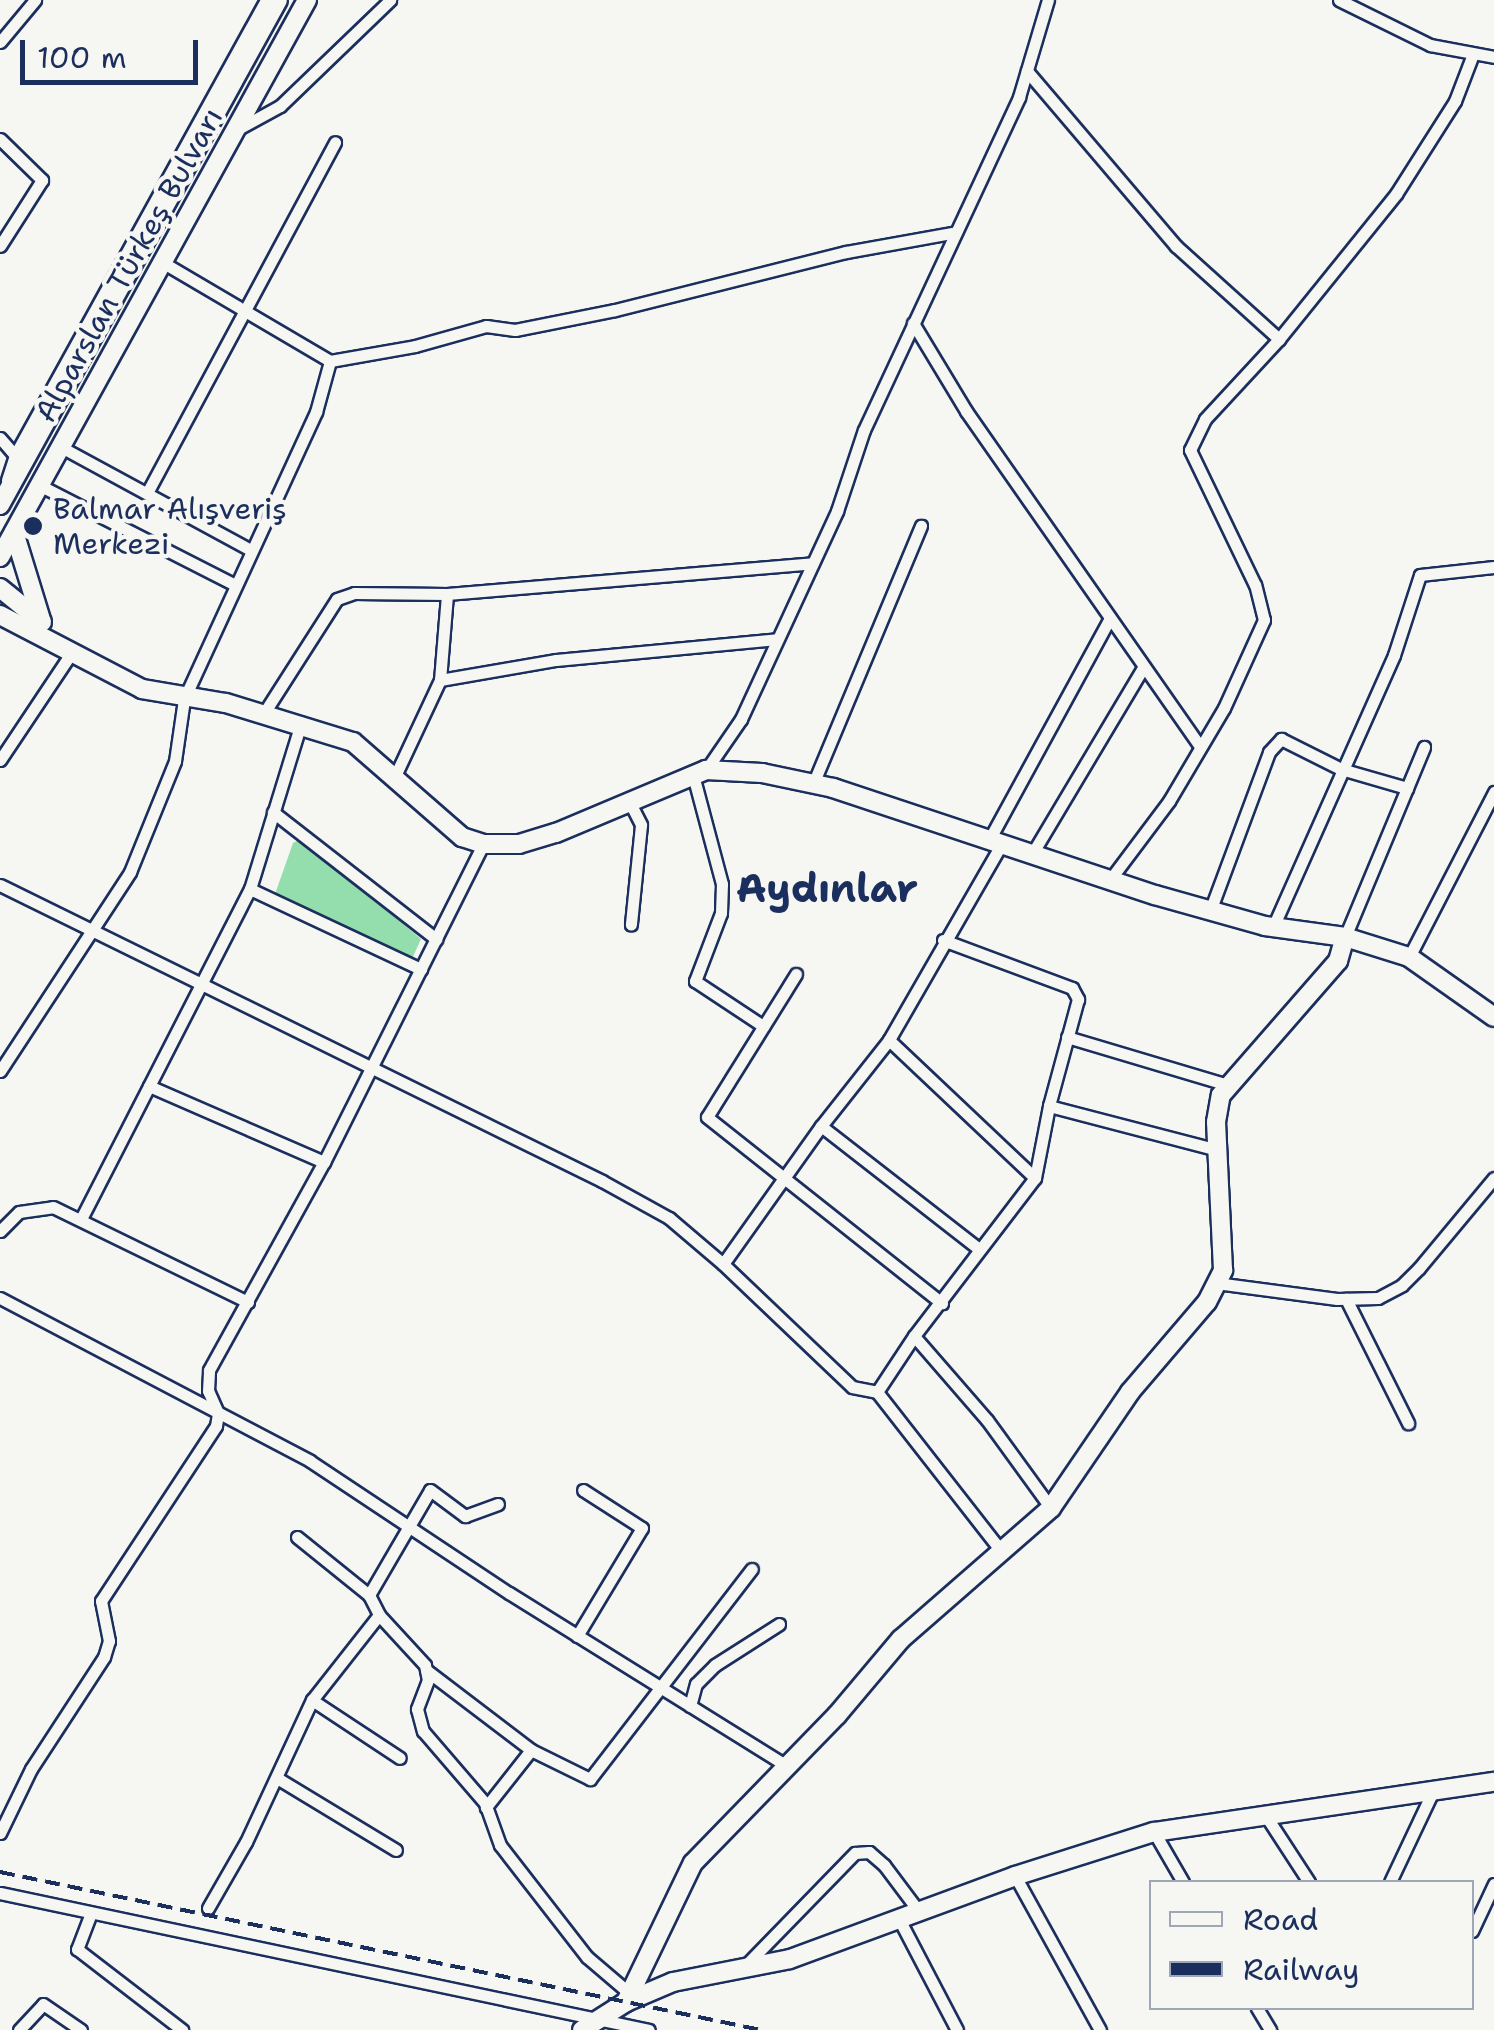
<!DOCTYPE html>
<meta charset="utf-8">
<style>
body{margin:0}
#map{position:relative;width:1494px;height:2030px;overflow:hidden;background:#f6f6f2;font-family:"Shantell Sans",sans-serif}
div>[style]{position:absolute}
.green>*{inset:0;background:#94dead}
.roads{filter:drop-shadow(2px 0 #1b2f5e) drop-shadow(-2px 0 #1b2f5e) drop-shadow(0 2px #1b2f5e) drop-shadow(0 -2px #1b2f5e)}
.street>*{height:11px;margin:-5.5px;padding:0 5.5px;transform-origin:5.5px;border-radius:5.5px;background:#f6f6f2}
.secondary>*{height:18px;margin:-9px;padding:0 9px;transform-origin:9px;border-radius:9px;background:#f6f6f2}
.rail>*{height:4px;margin-top:-2px;transform-origin:0;background:repeating-linear-gradient(90deg,#1b2f5e 0 15px,transparent 0 23px)}
.dots>*{width:28px;height:28px;translate:-50% -50%;box-sizing:border-box;border:5px solid #f6f6f2;border-radius:50%}
span{translate:-50% -50%;white-space:nowrap;text-align:center;line-height:1.15;-webkit-text-stroke:9px #f6f6f2;paint-order:stroke}
.street-label{font-size:30px;color:#1b2f5e}
.poi-label{font-size:30px;color:#1b2f5e}
.left{translate:0 -50%;text-align:left}
.district-label{font-size:40px;color:#1b2f5e;font-weight:700}
.legend{position:absolute;left:1149px;top:1880px;width:325px;height:130px;box-sizing:border-box;background:#f6f6f2;border:2px solid #9ea6b7;margin:0;padding:12px 18px;list-style:none;font-size:30px;color:#1b2f5e}
.legend li{display:flex;align-items:center;gap:20px;height:50px}
.legend b{width:50px;border:2px solid #9ea6b7}
.scale{position:absolute;left:20px;top:40px;width:178px;height:45px;box-sizing:border-box;border:5px solid #1b2f5e;border-top:0;padding-left:12px;font-size:30px;line-height:35px;white-space:nowrap;color:#1b2f5e;-webkit-text-stroke:8px #f6f6f2;paint-order:stroke}
</style>
<div id="map">
<div class="green">
<i style="clip-path:polygon(301px 839px,421px 939px,411px 961px,274px 897px,293px 843px)"></i>
</div>
<div class="roads">
<div class="street">
<i style="left:1339px;top:0;width:102px;rotate:26.3deg"></i>
<i style="left:1430px;top:45px;width:65px;rotate:10.6deg"></i>
<i style="left:0;top:42px;width:55px;rotate:-50.2deg"></i>
<i style="left:1027px;top:71px;width:230px;rotate:49.6deg"></i>
<i style="left:1176px;top:246px;width:139px;rotate:42.1deg"></i>
<i style="left:238px;top:129px;width:48px;rotate:-28.7deg"></i>
<i style="left:280px;top:106px;width:153px;rotate:-43.9deg"></i>
<i style="left:0;top:139px;width:59px;rotate:44.3deg"></i>
<i style="left:42px;top:180px;width:78px;rotate:122.5deg"></i>
<i style="left:913px;top:323px;width:103px;rotate:58.9deg"></i>
<i style="left:966px;top:411px;width:409px;rotate:55.1deg"></i>
<i style="left:330px;top:361px;width:86px;rotate:-10deg"></i>
<i style="left:415px;top:346px;width:74px;rotate:-15.7deg"></i>
<i style="left:486px;top:326px;width:29px;rotate:8deg"></i>
<i style="left:515px;top:330px;width:102px;rotate:-11.3deg"></i>
<i style="left:615px;top:310px;width:238px;rotate:-14.1deg"></i>
<i style="left:846px;top:252px;width:108px;rotate:-10.2deg"></i>
<i style="left:0;top:438px;width:23px;rotate:49deg"></i>
<i style="left:61px;top:447px;width:216px;rotate:28.5deg"></i>
<i style="left:7px;top:480px;width:26px;rotate:-72deg"></i>
<i style="left:15px;top:455px;width:520px;rotate:-61.12deg"></i>
<i style="left:39px;top:485px;width:220px;rotate:27deg"></i>
<i style="left:147px;top:493px;width:398px;rotate:-61.8deg"></i>
<i style="left:440px;top:680px;width:118px;rotate:-9.8deg"></i>
<i style="left:556px;top:660px;width:222px;rotate:-5.4deg"></i>
<i style="left:264px;top:713px;width:135px;rotate:-57.4deg"></i>
<i style="left:337px;top:599px;width:18px;rotate:-19deg"></i>
<i style="left:354px;top:593px;width:93px;rotate:0.6deg"></i>
<i style="left:447px;top:594px;width:367px;rotate:-4.8deg"></i>
<i style="left:0;top:760px;width:126px;rotate:-56.3deg"></i>
<i style="left:706px;top:770px;width:62px;rotate:-55.5deg"></i>
<i style="left:741px;top:719px;width:229px;rotate:-65.2deg"></i>
<i style="left:837px;top:511px;width:85px;rotate:-71.6deg"></i>
<i style="left:864px;top:430px;width:367px;rotate:-65deg"></i>
<i style="left:1019px;top:97px;width:101px;rotate:-73.4deg"></i>
<i style="left:693px;top:775px;width:113px;rotate:75.1deg"></i>
<i style="left:722px;top:884px;width:29px;rotate:92deg"></i>
<i style="left:721px;top:913px;width:73px;rotate:110.9deg"></i>
<i style="left:695px;top:981px;width:82px;rotate:33.5deg"></i>
<i style="left:395px;top:776px;width:106px;rotate:-64.9deg"></i>
<i style="left:440px;top:680px;width:86px;rotate:-85.3deg"></i>
<i style="left:813px;top:784px;width:280px;rotate:-67.3deg"></i>
<i style="left:628px;top:799px;width:29px;rotate:63deg"></i>
<i style="left:641px;top:825px;width:100px;rotate:95.8deg"></i>
<i style="left:273px;top:812px;width:207px;rotate:37.9deg"></i>
<i style="left:989px;top:840px;width:251px;rotate:-61.4deg"></i>
<i style="left:1001px;top:845px;width:225px;rotate:119.9deg"></i>
<i style="left:889px;top:1040px;width:110px;rotate:128.3deg"></i>
<i style="left:821px;top:1126px;width:169px;rotate:125.4deg"></i>
<i style="left:723px;top:1264px;width:178px;rotate:43.6deg"></i>
<i style="left:852px;top:1387px;width:25px;rotate:11deg"></i>
<i style="left:877px;top:1392px;width:204px;rotate:52deg"></i>
<i style="left:1032px;top:854px;width:217px;rotate:-59.2deg"></i>
<i style="left:1109px;top:881px;width:100px;rotate:-53.1deg"></i>
<i style="left:1169px;top:801px;width:108px;rotate:-59.4deg"></i>
<i style="left:1224px;top:708px;width:97px;rotate:-65.6deg"></i>
<i style="left:1264px;top:620px;width:36px;rotate:-104deg"></i>
<i style="left:1255px;top:585px;width:150px;rotate:-115.7deg"></i>
<i style="left:1190px;top:450px;width:34px;rotate:-64deg"></i>
<i style="left:1205px;top:419px;width:109px;rotate:-47.2deg"></i>
<i style="left:1279px;top:339px;width:186px;rotate:-51.1deg"></i>
<i style="left:1396px;top:194px;width:110px;rotate:-57.6deg"></i>
<i style="left:1455px;top:101px;width:50px;rotate:-69deg"></i>
<i style="left:0;top:885px;width:671px;rotate:26.18deg"></i>
<i style="left:602px;top:1181px;width:77px;rotate:28.9deg"></i>
<i style="left:669px;top:1218px;width:71px;rotate:40.4deg"></i>
<i style="left:250px;top:889px;width:189px;rotate:25.1deg"></i>
<i style="left:1210px;top:911px;width:170px;rotate:-69.6deg"></i>
<i style="left:1269px;top:752px;width:18px;rotate:-47deg"></i>
<i style="left:1281px;top:739px;width:67px;rotate:26.6deg"></i>
<i style="left:1341px;top:769px;width:69px;rotate:16.1deg"></i>
<i style="left:1273px;top:927px;width:298px;rotate:-66deg"></i>
<i style="left:1394px;top:655px;width:84px;rotate:-72deg"></i>
<i style="left:1420px;top:575px;width:74px;rotate:-6.2deg"></i>
<i style="left:1345px;top:937px;width:206px;rotate:-67.4deg"></i>
<i style="left:943px;top:940px;width:138px;rotate:20.4deg"></i>
<i style="left:1072px;top:988px;width:13px;rotate:61deg"></i>
<i style="left:1078px;top:999px;width:111px;rotate:105.2deg"></i>
<i style="left:1049px;top:1106px;width:73px;rotate:101deg"></i>
<i style="left:1409px;top:957px;width:186px;rotate:-62.7deg"></i>
<i style="left:796px;top:974px;width:168px;rotate:121.9deg"></i>
<i style="left:707px;top:1117px;width:300px;rotate:38.4deg"></i>
<i style="left:1067px;top:1037px;width:168px;rotate:16.6deg"></i>
<i style="left:0;top:1071px;width:238px;rotate:-56.8deg"></i>
<i style="left:130px;top:872px;width:120px;rotate:-67.9deg"></i>
<i style="left:175px;top:761px;width:63px;rotate:-81.7deg"></i>
<i style="left:184px;top:699px;width:316px;rotate:-65.3deg"></i>
<i style="left:316px;top:412px;width:53px;rotate:-74.6deg"></i>
<i style="left:330px;top:361px;width:195px;rotate:-149.5deg"></i>
<i style="left:149px;top:1086px;width:191px;rotate:23.5deg"></i>
<i style="left:1049px;top:1106px;width:175px;rotate:14.6deg"></i>
<i style="left:821px;top:1126px;width:200px;rotate:37.9deg"></i>
<i style="left:82px;top:1217px;width:369px;rotate:-62.9deg"></i>
<i style="left:250px;top:889px;width:174px;rotate:-72.9deg"></i>
<i style="left:0;top:1231px;width:27px;rotate:-45deg"></i>
<i style="left:19px;top:1212px;width:34px;rotate:-8deg"></i>
<i style="left:53px;top:1207px;width:217px;rotate:26deg"></i>
<i style="left:1216px;top:1283px;width:122px;rotate:7.5deg"></i>
<i style="left:1337px;top:1299px;width:41px;rotate:-1.4deg"></i>
<i style="left:1378px;top:1298px;width:27px;rotate:-28deg"></i>
<i style="left:1402px;top:1285px;width:24px;rotate:-45deg"></i>
<i style="left:1419px;top:1268px;width:117px;rotate:-50.2deg"></i>
<i style="left:0;top:1298px;width:350px;rotate:27.7deg"></i>
<i style="left:310px;top:1461px;width:239px;rotate:33.6deg"></i>
<i style="left:509px;top:1593px;width:329px;rotate:31.9deg"></i>
<i style="left:1346px;top:1299px;width:139px;rotate:63.4deg"></i>
<i style="left:914px;top:1336px;width:111px;rotate:49deg"></i>
<i style="left:987px;top:1420px;width:109px;rotate:54deg"></i>
<i style="left:877px;top:1392px;width:67px;rotate:-56.5deg"></i>
<i style="left:914px;top:1336px;width:199px;rotate:-52.6deg"></i>
<i style="left:1035px;top:1178px;width:201px;rotate:-136.6deg"></i>
<i style="left:297px;top:1537px;width:92px;rotate:38.9deg"></i>
<i style="left:369px;top:1595px;width:22px;rotate:63deg"></i>
<i style="left:379px;top:1615px;width:68px;rotate:47.4deg"></i>
<i style="left:425px;top:1665px;width:15px;rotate:79deg"></i>
<i style="left:428px;top:1680px;width:31px;rotate:111deg"></i>
<i style="left:417px;top:1709px;width:23px;rotate:75deg"></i>
<i style="left:423px;top:1731px;width:95px;rotate:49.3deg"></i>
<i style="left:485px;top:1803px;width:45px;rotate:70.3deg"></i>
<i style="left:500px;top:1845px;width:142px;rotate:52.2deg"></i>
<i style="left:587px;top:1957px;width:52px;rotate:40.4deg"></i>
<i style="left:369px;top:1595px;width:121px;rotate:-59.8deg"></i>
<i style="left:430px;top:1490px;width:44px;rotate:36.6deg"></i>
<i style="left:465px;top:1516px;width:35px;rotate:-20deg"></i>
<i style="left:577px;top:1636px;width:126px;rotate:-59deg"></i>
<i style="left:642px;top:1528px;width:70px;rotate:-147.2deg"></i>
<i style="left:426px;top:1670px;width:132px;rotate:37.3deg"></i>
<i style="left:531px;top:1750px;width:73px;rotate:128.3deg"></i>
<i style="left:312px;top:1700px;width:105px;rotate:33.4deg"></i>
<i style="left:690px;top:1706px;width:23px;rotate:-75deg"></i>
<i style="left:696px;top:1684px;width:27px;rotate:-45deg"></i>
<i style="left:715px;top:1665px;width:76px;rotate:-32.6deg"></i>
<i style="left:531px;top:1750px;width:66px;rotate:26.2deg"></i>
<i style="left:590px;top:1779px;width:265px;rotate:-52.4deg"></i>
<i style="left:277px;top:1778px;width:139px;rotate:31.2deg"></i>
<i style="left:1266px;top:1816px;width:79px;rotate:56.9deg"></i>
<i style="left:1154px;top:1832px;width:58px;rotate:59.9deg"></i>
<i style="left:0;top:1833px;width:71px;rotate:-64.2deg"></i>
<i style="left:31px;top:1769px;width:134px;rotate:-56.9deg"></i>
<i style="left:104px;top:1657px;width:17px;rotate:-73deg"></i>
<i style="left:109px;top:1641px;width:41px;rotate:-101.3deg"></i>
<i style="left:101px;top:1601px;width:209px;rotate:-56.7deg"></i>
<i style="left:216px;top:1426px;width:13px;rotate:-81deg"></i>
<i style="left:218px;top:1413px;width:24px;rotate:-114deg"></i>
<i style="left:208px;top:1391px;width:21px;rotate:-87deg"></i>
<i style="left:209px;top:1370px;width:238px;rotate:-61.1deg"></i>
<i style="left:324px;top:1162px;width:356px;rotate:-63.4deg"></i>
<i style="left:1015px;top:1876px;width:176px;rotate:61.1deg"></i>
<i style="left:1390px;top:1882px;width:98px;rotate:-64.7deg"></i>
<i style="left:0;top:1893px;width:663px;rotate:11.92deg"></i>
<i style="left:208px;top:1908px;width:76px;rotate:-60.1deg"></i>
<i style="left:246px;top:1842px;width:157px;rotate:-65.1deg"></i>
<i style="left:312px;top:1700px;width:108px;rotate:-51.8deg"></i>
<i style="left:91px;top:1913px;width:39px;rotate:111deg"></i>
<i style="left:77px;top:1949px;width:133px;rotate:37.6deg"></i>
<i style="left:900px;top:1921px;width:123px;rotate:62.4deg"></i>
<i style="left:1472px;top:1931px;width:52px;rotate:-64.9deg"></i>
<i style="left:742px;top:1969px;width:162px;rotate:-45.8deg"></i>
<i style="left:855px;top:1853px;width:14px;rotate:-4deg"></i>
<i style="left:869px;top:1852px;width:20px;rotate:41deg"></i>
<i style="left:884px;top:1865px;width:60px;rotate:53.1deg"></i>
<i style="left:1257px;top:2008px;width:26px;rotate:59deg"></i>
<i style="left:19px;top:2030px;width:35px;rotate:-47deg"></i>
<i style="left:43px;top:2004px;width:46px;rotate:34.4deg"></i>
</div>
<div class="secondary">
<i style="left:0;top:505px;width:576px;rotate:-61.17deg"></i>
<i style="left:14px;top:532px;width:92px;rotate:72.9deg"></i>
<i style="left:0;top:557px;width:636px;rotate:-61.14deg"></i>
<i style="left:0;top:588px;width:54px;rotate:39deg"></i>
<i style="left:0;top:615px;width:160px;rotate:27.5deg"></i>
<i style="left:142px;top:689px;width:85px;rotate:9.5deg"></i>
<i style="left:226px;top:703px;width:133px;rotate:17.1deg"></i>
<i style="left:353px;top:742px;width:145px;rotate:41.1deg"></i>
<i style="left:462px;top:837px;width:22px;rotate:18deg"></i>
<i style="left:483px;top:844px;width:36px"></i>
<i style="left:519px;top:844px;width:39px;rotate:-17deg"></i>
<i style="left:556px;top:833px;width:163px;rotate:-22.8deg"></i>
<i style="left:706px;top:770px;width:56px;rotate:3.1deg"></i>
<i style="left:762px;top:773px;width:73px;rotate:11.9deg"></i>
<i style="left:833px;top:788px;width:339px;rotate:18.4deg"></i>
<i style="left:1155px;top:895px;width:114px;rotate:15.7deg"></i>
<i style="left:1265px;top:926px;width:81px;rotate:7.8deg"></i>
<i style="left:1345px;top:937px;width:67px;rotate:17.4deg"></i>
<i style="left:1409px;top:957px;width:104px;rotate:35.2deg"></i>
<i style="left:626px;top:2002px;width:154px;rotate:-64.3deg"></i>
<i style="left:693px;top:1863px;width:206px;rotate:-45.8deg"></i>
<i style="left:837px;top:1715px;width:99px;rotate:-49.9deg"></i>
<i style="left:901px;top:1639px;width:199px;rotate:-41.1deg"></i>
<i style="left:1051px;top:1508px;width:140px;rotate:-55.7deg"></i>
<i style="left:1130px;top:1392px;width:118px;rotate:-49.5deg"></i>
<i style="left:1207px;top:1302px;width:36px;rotate:-63deg"></i>
<i style="left:1223px;top:1270px;width:148px;rotate:-92.7deg"></i>
<i style="left:1216px;top:1122px;width:27px;rotate:-80deg"></i>
<i style="left:1221px;top:1095px;width:178px;rotate:-48.9deg"></i>
<i style="left:1338px;top:961px;width:25px;rotate:-74deg"></i>
<i style="left:582px;top:2030px;width:52px;rotate:-32.5deg"></i>
<i style="left:626px;top:2002px;width:51px;rotate:-23.1deg"></i>
<i style="left:673px;top:1982px;width:119px;rotate:-11.1deg"></i>
<i style="left:790px;top:1959px;width:240px;rotate:-20.2deg"></i>
<i style="left:1015px;top:1876px;width:146px;rotate:-17.6deg"></i>
<i style="left:1154px;top:1832px;width:344px;rotate:-8.4deg"></i>
</div>
</div>
<div class="rail">
<i style="left:0;top:1872px;width:777px;rotate:11.73deg"></i>
</div>
<div class="dots">
<i style="left:33px;top:526px;background:#1b2f5e"></i>
</div>
<div class="street-label">
<span style="left:129px;top:265px;rotate:-61deg">Alparslan Türkeş Bulvarı</span>
</div>
<div class="poi-label">
<span class="left" style="left:53px;top:526px">Balmar Alışveriş<br>Merkezi</span>
</div>
<div class="district-label">
<span style="left:827px;top:888px">Aydınlar</span>
</div>
<ul class="legend">
<li><b style="height:12px;background:#f6f6f2"></b>Road</li>
<li><b style="height:12px;background:#1b2f5e"></b>Railway</li>
</ul>
<div class="scale">100 m</div>
</div>
